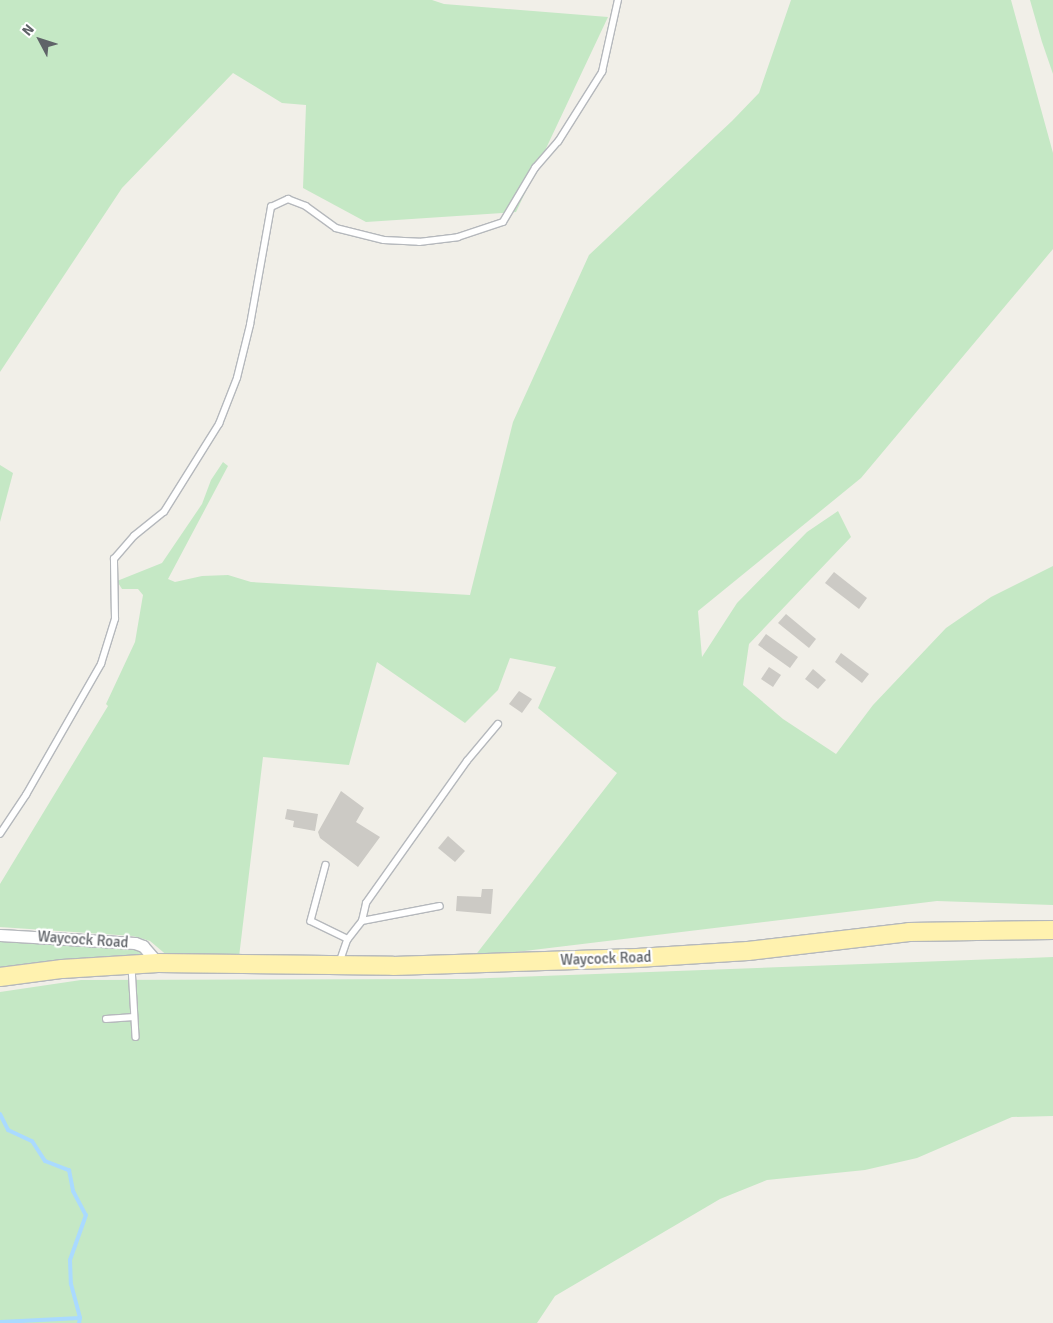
<!DOCTYPE html>
<style>
body{margin:0}
#map{position:relative;width:1053px;height:1323px;overflow:hidden;background:#f1efe8;font-family:Signika,sans-serif}
div>[style]{position:absolute}
.green>*{inset:0;background:#c5e8c5}
.stream>*{height:4px;margin:-2px;padding:0 2px;transform-origin:2px;border-radius:2px;background:#aadaff}
.building>*{inset:0;background:#cccac5}
.roads{filter:drop-shadow(1px 0 #b5b8bc) drop-shadow(-1px 0 #b5b8bc) drop-shadow(0 1px #b5b8bc) drop-shadow(0 -1px #b5b8bc)}
.lane>*{height:5.5px;margin:-2.75px;padding:0 2.75px;transform-origin:2.75px;border-radius:2.75px;background:#fff}
.street>*{height:11px;margin:-5.5px;padding:0 5.5px;transform-origin:5.5px;border-radius:5.5px;background:#fff}
.primary>*{height:18px;margin:-9px;padding:0 9px;transform-origin:9px;border-radius:9px;background:#fff2af}
span{translate:-50% -50%;white-space:nowrap;text-align:center;line-height:1.15;-webkit-text-stroke:4.5px #fff;paint-order:stroke}
.street-label{font-size:15px;color:#5f6368}
.north{position:absolute;left:15px;top:15px;width:50px;height:50px;-webkit-text-stroke:4px #fff;paint-order:stroke;rotate:310deg;font-size:14px;font-weight:700;line-height:20px;text-align:center;color:#5f6368}
.north::after{content:'';display:block;margin:auto;width:18px;height:22px;background:#5f6368;clip-path:polygon(50% 0,100% 100%,50% 72%,0 100%)}
</style>
<div id="map">
<div class="green">
<i style="clip-path:polygon(0 0,432px 0,444px 4px,608px 17px,516px 212px,366px 222px,303px 188px,306px 105px,282px 103px,233px 73px,122px 188px,0 372px)"></i>
<i style="clip-path:polygon(791px 0,1011px 0,1053px 153px,1053px 249px,861px 478px,698px 611px,702px 657px,737px 603px,807px 532px,838px 511px,851px 537px,749px 644px,743px 685px,783px 719px,836px 754px,873px 705px,946px 628px,991px 597px,1053px 566px,1053px 905px,937px 901px,474px 957px,617px 773px,538px 708px,556px 667px,510px 658px,498px 690px,465px 723px,377px 662px,349px 765px,263px 757px,239px 957px,169px 957px,150px 941px,133px 936px,0 927px,0 884px,108px 706px,106px 704px,135px 642px,143px 595px,138px 589px,122px 589px,117px 581px,162px 563px,202px 504px,211px 480px,223px 462px,228px 466px,168px 579px,175px 582px,202px 576px,228px 575px,251px 582px,470px 595px,513px 422px,589px 255px,732px 121px,759px 93px)"></i>
<i style="clip-path:polygon(1030px 0,1053px 0,1053px 74px,1042px 42px)"></i>
<i style="clip-path:polygon(0 465px,13px 473px,0 522px)"></i>
<i style="clip-path:polygon(0 938px,135px 949px,141px 951px,141px 954px,140px 956px,0 971px)"></i>
<i style="clip-path:polygon(1053px 957px,1053px 1116px,1012px 1117px,917px 1158px,865px 1170px,767px 1180px,720px 1199px,555px 1296px,537px 1323px,0 1323px,0 992px,81px 980px,464px 979px)"></i>
</div>
<div class="stream">
<i style="left:0;top:1114px;width:18px;rotate:63deg"></i>
<i style="left:8px;top:1130px;width:26px;rotate:25deg"></i>
<i style="left:32px;top:1141px;width:24px;rotate:57deg"></i>
<i style="left:45px;top:1161px;width:26px;rotate:21deg"></i>
<i style="left:69px;top:1170px;width:21px;rotate:79deg"></i>
<i style="left:73px;top:1191px;width:27px;rotate:62deg"></i>
<i style="left:86px;top:1215px;width:48px;rotate:109.6deg"></i>
<i style="left:70px;top:1260px;width:24px;rotate:88deg"></i>
<i style="left:71px;top:1284px;width:35px;rotate:75deg"></i>
<i style="left:0;top:1322px;width:80px;rotate:-2.9deg"></i>
<i style="left:80px;top:1318px;width:5px;rotate:101deg"></i>
</div>
<div class="building">
<i style="clip-path:polygon(834px 572px,867px 598px,859px 609px,825px 583px)"></i>
<i style="clip-path:polygon(786px 614px,816px 639px,809px 648px,778px 623px)"></i>
<i style="clip-path:polygon(766px 634px,798px 657px,790px 668px,758px 645px)"></i>
<i style="clip-path:polygon(841px 653px,869px 674px,862px 683px,835px 662px)"></i>
<i style="clip-path:polygon(769px 667px,781px 675px,773px 687px,761px 679px)"></i>
<i style="clip-path:polygon(813px 669px,826px 680px,818px 689px,805px 679px)"></i>
<i style="clip-path:polygon(519px 691px,532px 699px,522px 713px,509px 704px)"></i>
<i style="clip-path:polygon(341px 791px,364px 808px,356px 822px,380px 837px,358px 867px,320px 838px,318px 832px)"></i>
<i style="clip-path:polygon(287px 809px,318px 814px,315px 831px,293px 827px,294px 821px,285px 819px)"></i>
<i style="clip-path:polygon(448px 836px,465px 851px,455px 862px,438px 848px)"></i>
<i style="clip-path:polygon(482px 889px,493px 889px,491px 914px,456px 911px,457px 896px,481px 897px)"></i>
</div>
<div class="roads">
<div class="lane">
<i style="left:0;top:834px;width:47px;rotate:-56.3deg"></i>
<i style="left:26px;top:795px;width:151px;rotate:-60.2deg"></i>
<i style="left:101px;top:664px;width:47px;rotate:-72.7deg"></i>
<i style="left:115px;top:619px;width:60px;rotate:-91deg"></i>
<i style="left:114px;top:559px;width:30px;rotate:-49deg"></i>
<i style="left:134px;top:536px;width:38px;rotate:-39deg"></i>
<i style="left:164px;top:512px;width:104px;rotate:-58deg"></i>
<i style="left:219px;top:424px;width:49px;rotate:-68.6deg"></i>
<i style="left:237px;top:378px;width:55px;rotate:-76.2deg"></i>
<i style="left:250px;top:325px;width:120px;rotate:-79.9deg"></i>
<i style="left:271px;top:207px;width:19px;rotate:-25deg"></i>
<i style="left:288px;top:199px;width:19px;rotate:21deg"></i>
<i style="left:306px;top:206px;width:37px;rotate:36deg"></i>
<i style="left:336px;top:228px;width:49px;rotate:14deg"></i>
<i style="left:384px;top:240px;width:35px;rotate:3deg"></i>
<i style="left:419px;top:242px;width:39px;rotate:-7deg"></i>
<i style="left:458px;top:237px;width:47px;rotate:-18.4deg"></i>
<i style="left:503px;top:222px;width:63px;rotate:-59.3deg"></i>
<i style="left:535px;top:168px;width:35px;rotate:-49deg"></i>
<i style="left:558px;top:142px;width:83px;rotate:-57.8deg"></i>
<i style="left:602px;top:72px;width:74px;rotate:-77.5deg"></i>
<i style="left:326px;top:865px;width:58px;rotate:105deg"></i>
<i style="left:311px;top:921px;width:41px;rotate:25.9deg"></i>
<i style="left:348px;top:939px;width:24px;rotate:109deg"></i>
<i style="left:362px;top:921px;width:18px;rotate:-77deg"></i>
<i style="left:366px;top:903px;width:174px;rotate:-54.6deg"></i>
<i style="left:467px;top:761px;width:48px;rotate:-50deg"></i>
<i style="left:348px;top:939px;width:23px;rotate:-52deg"></i>
<i style="left:362px;top:921px;width:79px;rotate:-10.9deg"></i>
<i style="left:132px;top:967px;width:70px;rotate:86.7deg"></i>
<i style="left:106px;top:1019px;width:28px;rotate:-4deg"></i>
</div>
<div class="street">
<i style="left:0;top:935px;width:135px;rotate:3.4deg"></i>
<i style="left:135px;top:943px;width:9px;rotate:21deg"></i>
<i style="left:143px;top:946px;width:23px;rotate:49deg"></i>
</div>
<div class="primary">
<i style="left:0;top:977px;width:63px;rotate:-7.4deg"></i>
<i style="left:62px;top:969px;width:96px;rotate:-3.6deg"></i>
<i style="left:158px;top:963px;width:235px;rotate:0.7deg"></i>
<i style="left:393px;top:966px;width:244px;rotate:-1.9deg"></i>
<i style="left:637px;top:958px;width:111px;rotate:-3.6deg"></i>
<i style="left:748px;top:951px;width:162px;rotate:-6.7deg"></i>
<i style="left:909px;top:932px;width:144px;rotate:-0.8deg"></i>
</div>
</div>
<div class="street-label">
<span style="left:83px;top:940px;rotate:4deg">Waycock Road</span>
<span style="left:606px;top:959px;rotate:-2deg">Waycock Road</span>
</div>
<div class="north">N</div>
</div>
